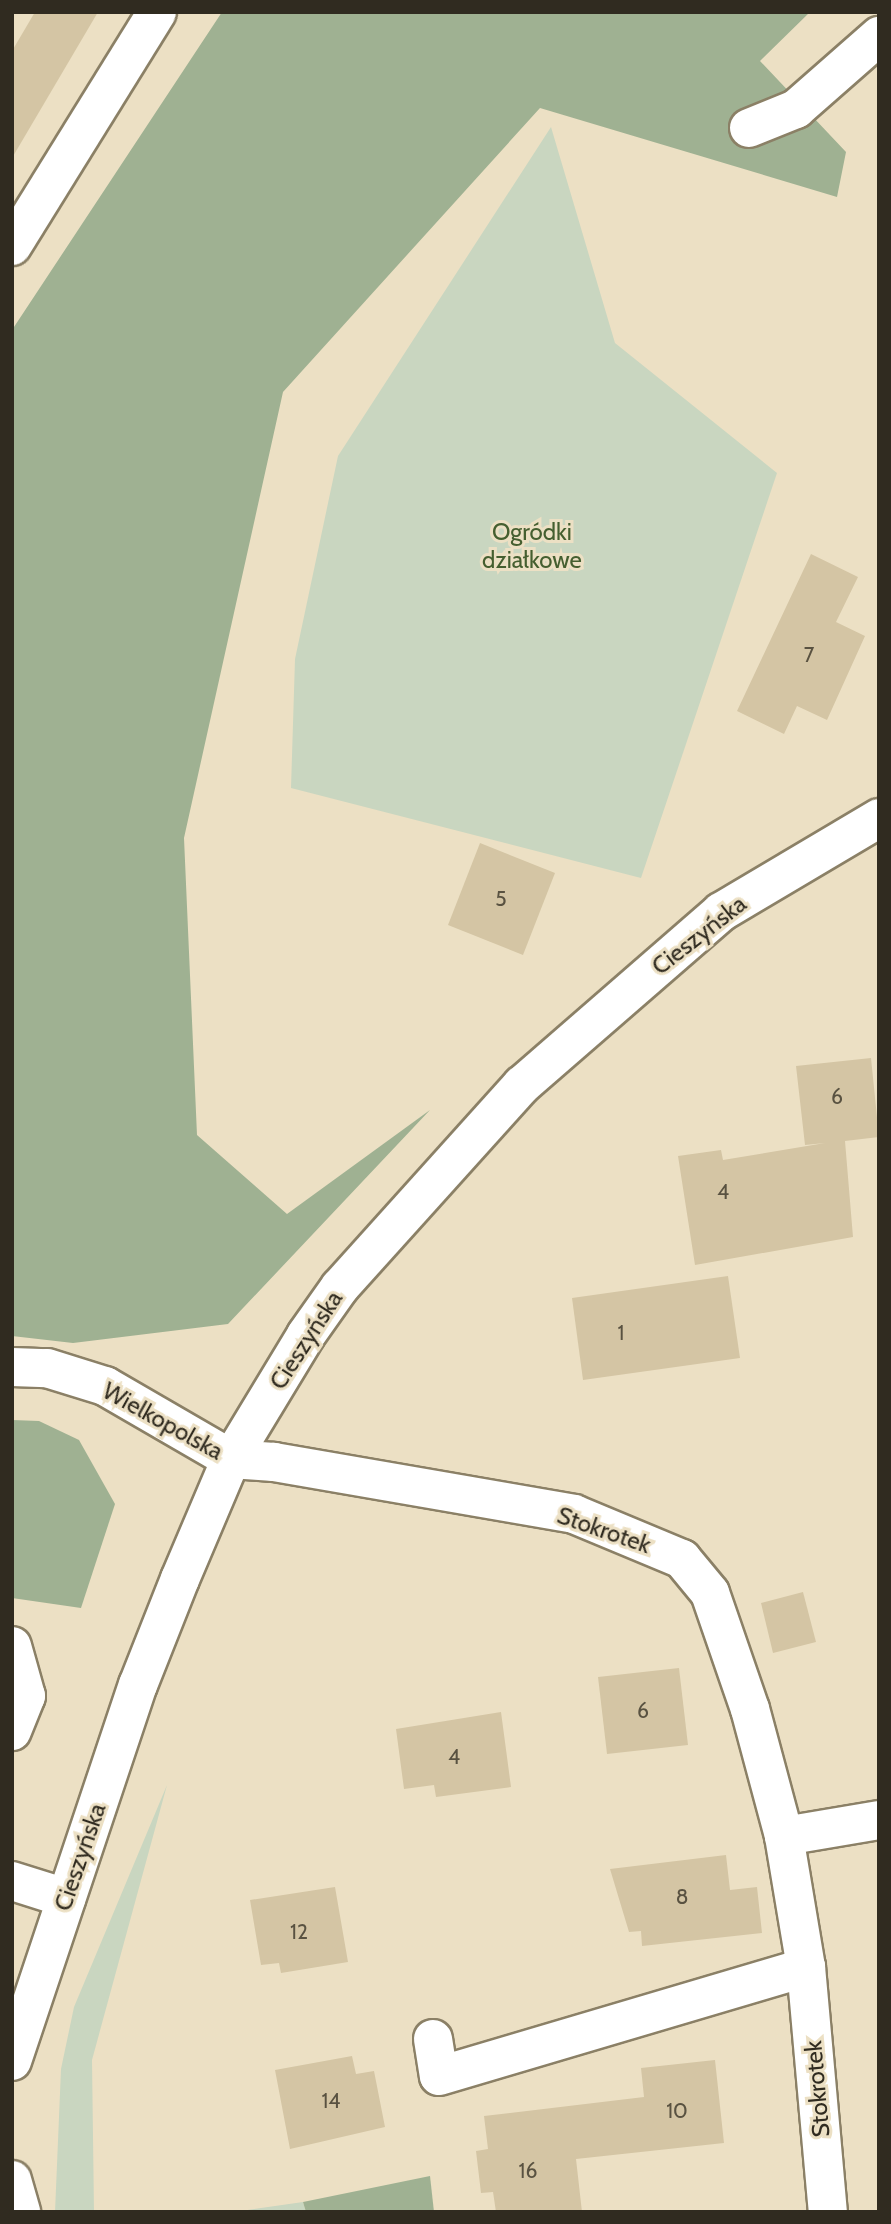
<!DOCTYPE html>
<meta charset="utf-8">
<style>
body{margin:0}
#map{position:relative;width:891px;height:2224px;overflow:hidden;background:#ece0c4;font-family:Cabin,sans-serif}
div>[style]{position:absolute}
.green>*{inset:0;background:#c9d6c0}
.forest>*{inset:0;background:#9fb192}
.building>*{inset:0;background:#d4c5a4}
.roads{filter:drop-shadow(2px 0 #8b8066) drop-shadow(-2px 0 #8b8066) drop-shadow(0 2px #8b8066) drop-shadow(0 -2px #8b8066)}
.minor>*{height:38px;margin:-19px;padding:0 19px;transform-origin:19px;border-radius:19px;background:#fff}
.major>*{height:38px;margin:-19px;padding:0 19px;transform-origin:19px;border-radius:19px;background:#fff}
span{translate:-50% -50%;white-space:nowrap;text-align:center;line-height:1.15;-webkit-text-stroke:6px #ece0c4;paint-order:stroke}
.number-label{font-size:21px;color:#595241}
.number-label span{-webkit-text-stroke-width:0}
.park-label{font-size:24px;color:#455f30}
.street-label{font-size:24px;color:#302b20}
.frame{position:absolute;inset:0;border:14px solid #302b20;pointer-events:none}
</style>
<div id="map">
<div class="green">
<i style="clip-path:polygon(551px 127px,615px 343px,777px 473px,641px 878px,291px 788px,295px 659px,338px 456px)"></i>
<i style="clip-path:polygon(167px 1785px,92px 2060px,94px 2212px,55px 2212px,61px 2069px,74px 2007px)"></i>
<i style="clip-path:polygon(303px 2202px,306px 2212px,234px 2212px)"></i>
</div>
<div class="forest">
<i style="clip-path:polygon(222px 12px,810px 12px,760px 61px,846px 152px,837px 197px,540px 108px,283px 392px,184px 838px,197px 1135px,287px 1214px,430px 1110px,228px 1324px,73px 1343px,12px 1336px,12px 330px)"></i>
<i style="clip-path:polygon(12px 1420px,39px 1421px,79px 1440px,115px 1504px,81px 1608px,12px 1598px)"></i>
<i style="clip-path:polygon(430px 2176px,434px 2212px,306px 2212px,303px 2202px)"></i>
</div>
<div class="building">
<i style="clip-path:polygon(35px 12px,98px 12px,12px 158px,12px 51px)"></i>
<i style="clip-path:polygon(811px 554px,858px 577px,836px 622px,865px 636px,827px 720px,797px 706px,784px 734px,737px 711px)"></i>
<i style="clip-path:polygon(480px 843px,555px 873px,523px 955px,448px 925px)"></i>
<i style="clip-path:polygon(871px 1058px,879px 1137px,845px 1141px,853px 1237px,695px 1265px,678px 1156px,721px 1150px,723px 1160px,825px 1143px,805px 1145px,796px 1066px)"></i>
<i style="clip-path:polygon(728px 1276px,740px 1358px,583px 1380px,572px 1298px)"></i>
<i style="clip-path:polygon(803px 1592px,816px 1642px,773px 1653px,761px 1603px)"></i>
<i style="clip-path:polygon(679px 1668px,688px 1745px,607px 1754px,598px 1677px)"></i>
<i style="clip-path:polygon(501px 1712px,511px 1787px,436px 1797px,434px 1785px,404px 1789px,396px 1729px)"></i>
<i style="clip-path:polygon(726px 1855px,730px 1890px,757px 1887px,762px 1933px,642px 1946px,641px 1931px,629px 1932px,610px 1869px)"></i>
<i style="clip-path:polygon(335px 1887px,348px 1962px,281px 1973px,279px 1963px,261px 1965px,250px 1900px)"></i>
<i style="clip-path:polygon(352px 2056px,356px 2074px,374px 2071px,385px 2127px,290px 2149px,275px 2070px)"></i>
<i style="clip-path:polygon(715px 2060px,724px 2143px,576px 2159px,582px 2212px,496px 2212px,493px 2192px,481px 2193px,476px 2151px,488px 2149px,484px 2116px,644px 2097px,641px 2068px)"></i>
</div>
<div class="roads">
<div class="minor">
<i style="left:749px;top:128px;width:51px;rotate:-22deg"></i>
<i style="left:796px;top:109px;width:111px;rotate:-41.3deg"></i>
<i style="left:12px;top:246px;width:275px;rotate:-58.2deg"></i>
<i style="left:12px;top:1367px;width:35px;rotate:2deg"></i>
<i style="left:47px;top:1368px;width:61px;rotate:17.2deg"></i>
<i style="left:105px;top:1386px;width:146px;rotate:30.1deg"></i>
<i style="left:231px;top:1459px;width:43px;rotate:4deg"></i>
<i style="left:274px;top:1462px;width:304px;rotate:9.8deg"></i>
<i style="left:574px;top:1514px;width:117px;rotate:22.6deg"></i>
<i style="left:682px;top:1559px;width:44px;rotate:50.5deg"></i>
<i style="left:710px;top:1593px;width:123px;rotate:71deg"></i>
<i style="left:750px;top:1709px;width:131px;rotate:75deg"></i>
<i style="left:784px;top:1836px;width:133px;rotate:80.5deg"></i>
<i style="left:806px;top:1967px;width:246px;rotate:84.9deg"></i>
<i style="left:12px;top:1646px;width:52px;rotate:74.4deg"></i>
<i style="left:26px;top:1696px;width:38px;rotate:112deg"></i>
<i style="left:784px;top:1836px;width:96px;rotate:-9.6deg"></i>
<i style="left:12px;top:1881px;width:57px;rotate:17.5deg"></i>
<i style="left:433px;top:2039px;width:37px;rotate:81deg"></i>
<i style="left:439px;top:2076px;width:383px;rotate:-16.5deg"></i>
<i style="left:12px;top:2180px;width:33px;rotate:74deg"></i>
</div>
<div class="major">
<i style="left:12px;top:2061px;width:397px;rotate:-71.5deg"></i>
<i style="left:138px;top:1685px;width:114px;rotate:-68.4deg"></i>
<i style="left:180px;top:1579px;width:130px;rotate:-67deg"></i>
<i style="left:231px;top:1459px;width:145px;rotate:-58.8deg"></i>
<i style="left:306px;top:1335px;width:59px;rotate:-54.7deg"></i>
<i style="left:340px;top:1287px;width:272px;rotate:-48deg"></i>
<i style="left:522px;top:1085px;width:264px;rotate:-41deg"></i>
<i style="left:721px;top:912px;width:184px;rotate:-30.7deg"></i>
</div>
</div>
<div class="number-label">
<span style="left:809px;top:655px">7</span>
<span style="left:501px;top:899px">5</span>
<span style="left:837px;top:1097px">6</span>
<span style="left:723px;top:1192px">4</span>
<span style="left:621px;top:1333px">1</span>
<span style="left:643px;top:1711px">6</span>
<span style="left:454px;top:1757px">4</span>
<span style="left:682px;top:1897px">8</span>
<span style="left:299px;top:1932px">12</span>
<span style="left:331px;top:2101px">14</span>
<span style="left:677px;top:2111px">10</span>
<span style="left:528px;top:2171px">16</span>
</div>
<div class="park-label">
<span style="left:532px;top:546px">Ogródki<br>działkowe</span>
</div>
<div class="street-label">
<span style="left:699px;top:935px;rotate:-38deg">Cieszyńska</span>
<span style="left:306px;top:1340px;rotate:-57deg">Cieszyńska</span>
<span style="left:163px;top:1421px;rotate:29deg">Wielkopolska</span>
<span style="left:604px;top:1530px;rotate:19deg">Stokrotek</span>
<span style="left:80px;top:1857px;rotate:-71deg">Cieszyńska</span>
<span style="left:817px;top:2089px;rotate:-95deg">Stokrotek</span>
</div>
<div class="frame"></div>
</div>
